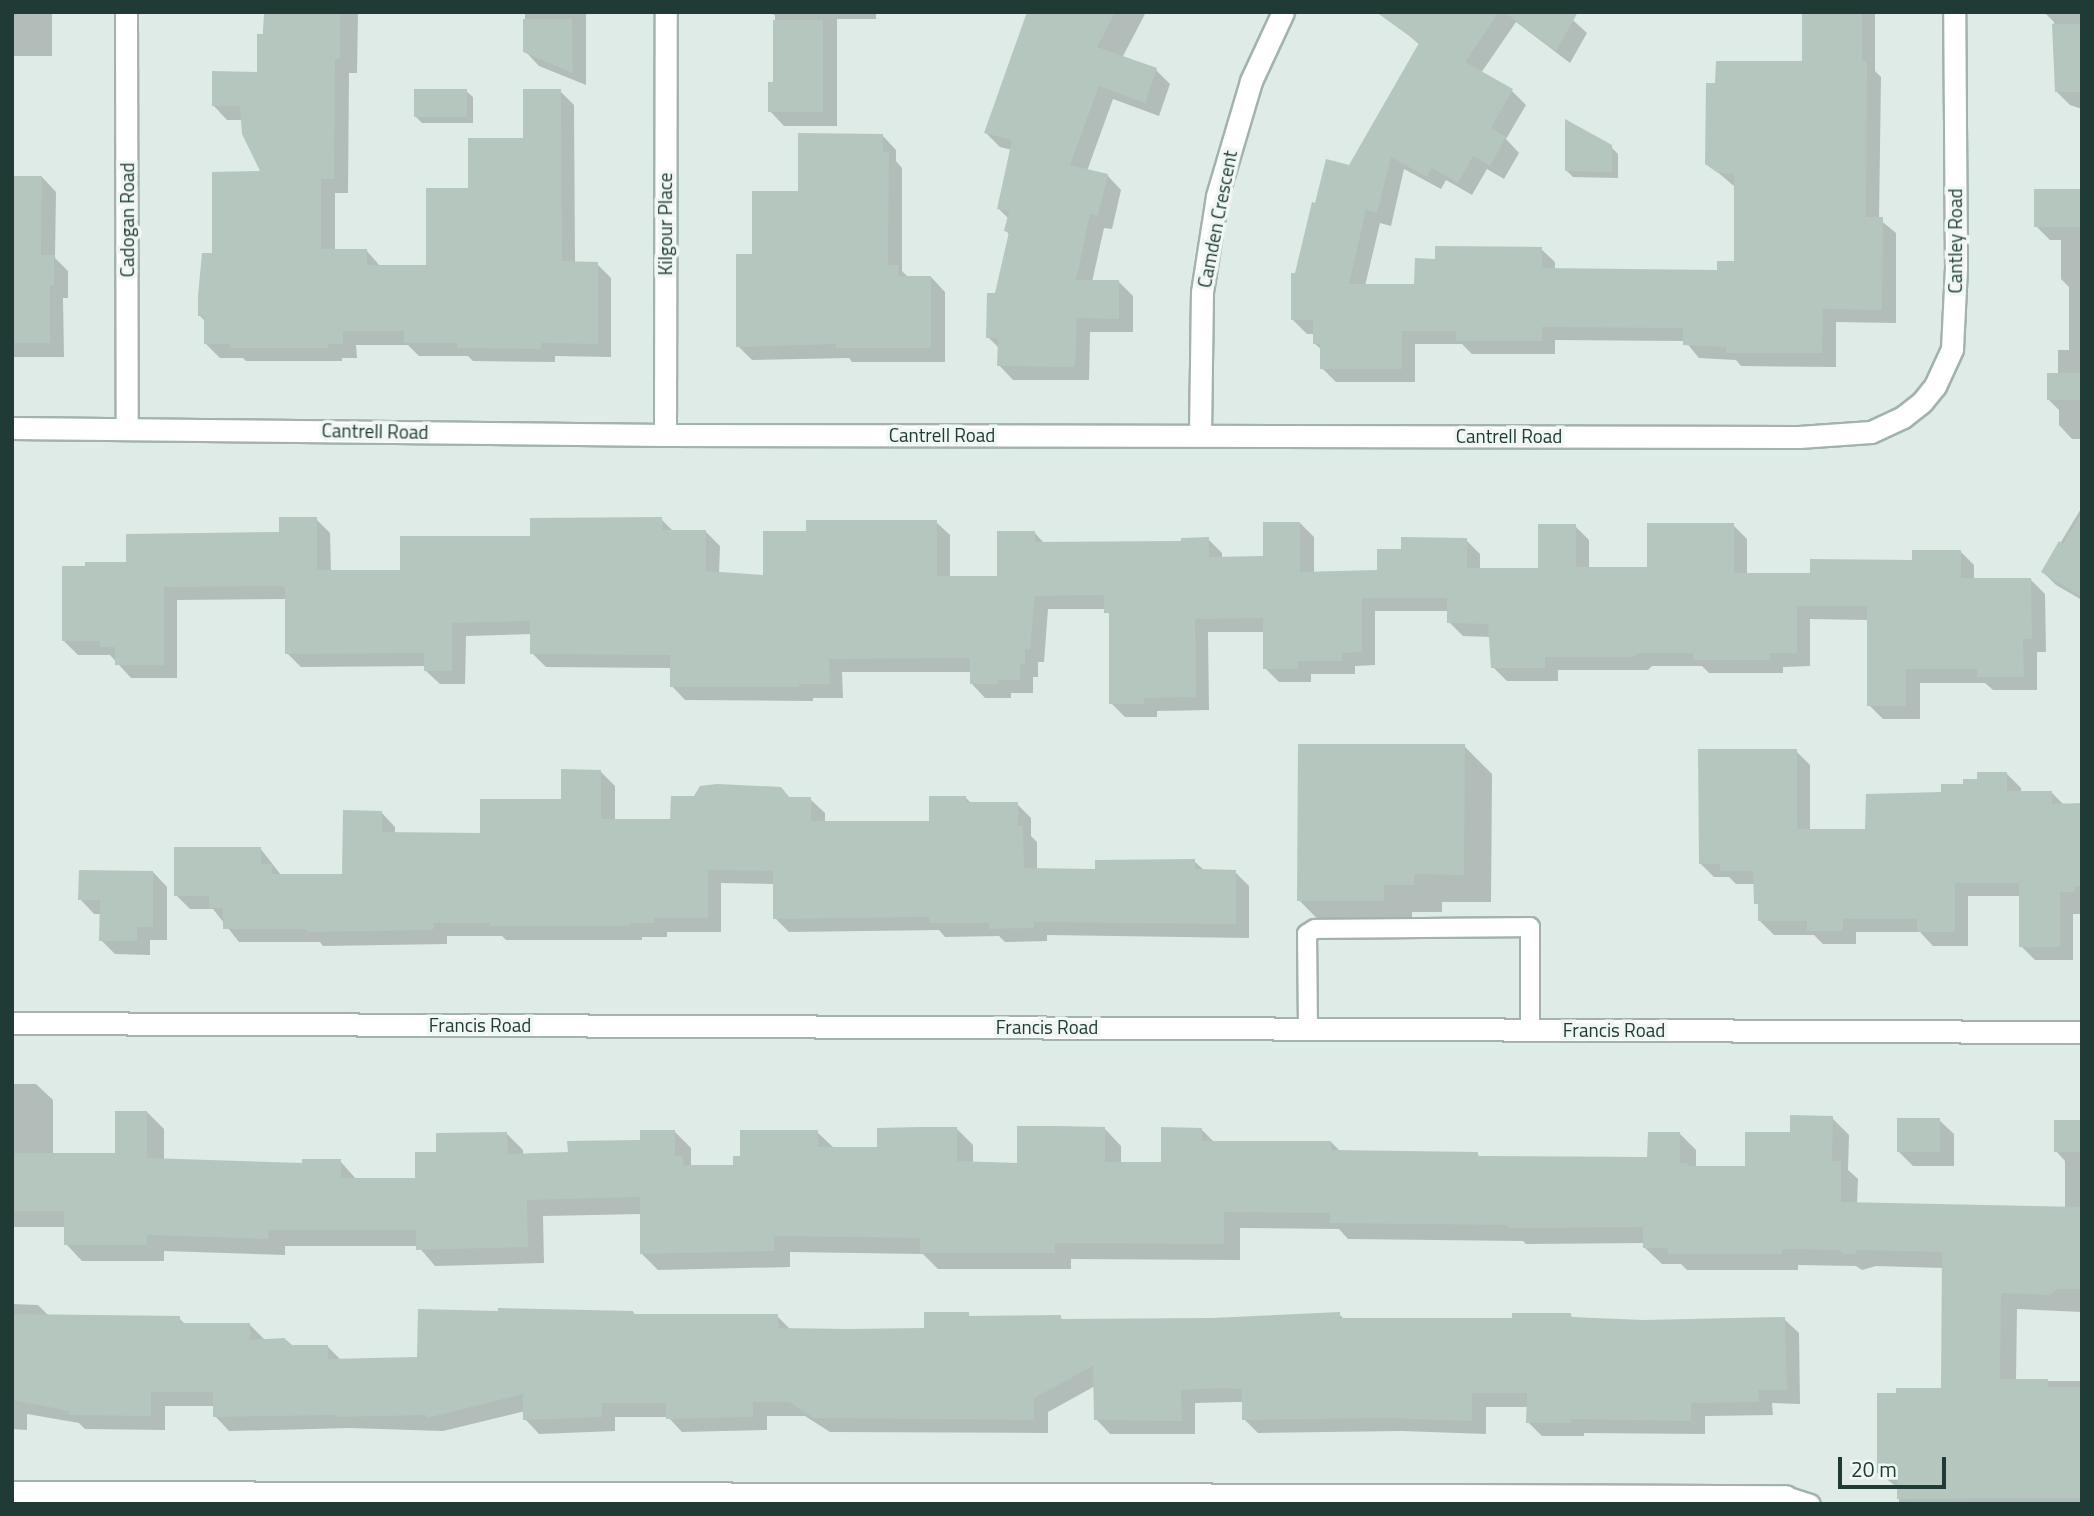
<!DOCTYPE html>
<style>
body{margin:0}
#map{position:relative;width:2094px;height:1516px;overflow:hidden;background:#dfebe6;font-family:"Titillium Web",sans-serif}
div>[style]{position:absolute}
.shadow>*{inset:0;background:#0003}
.building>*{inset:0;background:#b5c6bf}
.roads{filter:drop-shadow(2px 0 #a2b3ad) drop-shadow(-2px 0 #a2b3ad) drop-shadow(0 2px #a2b3ad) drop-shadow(0 -2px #a2b3ad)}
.service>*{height:18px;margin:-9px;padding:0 9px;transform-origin:9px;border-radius:9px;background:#fff}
.minor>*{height:21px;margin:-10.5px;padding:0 10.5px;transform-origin:10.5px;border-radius:10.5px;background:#fff}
.tertiary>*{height:21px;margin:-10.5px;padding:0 10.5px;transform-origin:10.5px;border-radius:10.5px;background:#fff}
span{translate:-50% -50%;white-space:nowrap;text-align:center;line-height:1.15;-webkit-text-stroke:7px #f0f7f4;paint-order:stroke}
.street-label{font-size:19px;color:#203b35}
.frame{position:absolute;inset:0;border:14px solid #203b35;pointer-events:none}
.scale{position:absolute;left:1838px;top:1457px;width:108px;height:32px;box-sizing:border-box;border:4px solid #203b35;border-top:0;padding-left:9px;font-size:21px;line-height:24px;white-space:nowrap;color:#203b35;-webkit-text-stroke:5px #f0f7f4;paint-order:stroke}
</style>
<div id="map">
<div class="shadow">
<i style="clip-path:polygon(12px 12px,52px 12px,52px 56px,12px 56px)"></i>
<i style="clip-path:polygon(265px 12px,358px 12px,357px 73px,349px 73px,348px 193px,335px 193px,335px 250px,366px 250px,381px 267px,428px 267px,470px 190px,525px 140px,560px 91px,574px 105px,575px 263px,597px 264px,611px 278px,611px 357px,555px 356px,555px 362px,473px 361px,468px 356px,419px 356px,408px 345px,356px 345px,357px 358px,342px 358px,342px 361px,246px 361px,243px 358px,220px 358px,206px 344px,205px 321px,200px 316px,214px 255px,262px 173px,243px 120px,227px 120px,213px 105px,259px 74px)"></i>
<i style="clip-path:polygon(525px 12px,586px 12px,586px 85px,539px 66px,525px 51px)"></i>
<i style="clip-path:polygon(765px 12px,893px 12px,876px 14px,876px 19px,837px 19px,837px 126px,784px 126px,770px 111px,775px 83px,775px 15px)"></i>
<i style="clip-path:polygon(1029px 12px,1146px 12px,1122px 58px,1156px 70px,1170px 84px,1159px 116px,1113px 99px,1087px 171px,1107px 175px,1121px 190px,1112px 229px,1104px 228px,1092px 282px,1119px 282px,1133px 296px,1133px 332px,1090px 332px,1089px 380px,1013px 380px,999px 365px,999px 348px,988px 337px,1010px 235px,1006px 231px,1009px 219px,999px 209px,1012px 150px,1000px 147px,986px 133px)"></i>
<i style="clip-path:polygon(1400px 12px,1564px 12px,1587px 33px,1570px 63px,1516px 22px,1481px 73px,1512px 91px,1526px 105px,1506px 139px,1519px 153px,1504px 179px,1487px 169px,1472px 195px,1446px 180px,1441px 189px,1404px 169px,1391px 226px,1380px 223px,1365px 286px,1415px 286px,1437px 260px,1541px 249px,1555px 262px,1555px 270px,1719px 271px,1735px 263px,1735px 187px,1707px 163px,1803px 63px,1803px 12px,1875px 12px,1875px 71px,1881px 77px,1879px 219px,1896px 233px,1896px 323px,1836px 322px,1836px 367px,1741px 366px,1736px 360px,1699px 358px,1685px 341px,1555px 340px,1555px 354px,1472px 354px,1462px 344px,1415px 344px,1415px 382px,1336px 382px,1322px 368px,1322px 350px,1315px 344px,1315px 334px,1307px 334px,1293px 320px,1297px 274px,1350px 167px,1420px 45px,1393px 22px)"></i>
<i style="clip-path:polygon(2044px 12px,2082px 12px,2082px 109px,2070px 105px,2057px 92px,2054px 22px)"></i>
<i style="clip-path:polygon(466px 91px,473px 97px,473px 123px,422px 123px,415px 116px)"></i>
<i style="clip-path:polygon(882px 135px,896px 150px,896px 161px,902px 168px,902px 271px,908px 277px,931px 277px,945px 292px,945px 362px,852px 362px,849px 358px,752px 360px,738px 346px,753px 256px,800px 193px)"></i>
<i style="clip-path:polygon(1611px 147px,1618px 154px,1618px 178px,1573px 177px,1566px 170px)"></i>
<i style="clip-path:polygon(12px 177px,42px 177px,56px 192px,55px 258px,68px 271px,68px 298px,63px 298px,64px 357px,12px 357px)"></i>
<i style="clip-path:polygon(2082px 191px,2082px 439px,2072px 439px,2059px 425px,2059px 410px,2048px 399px,2058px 374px,2058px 350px,2069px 350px,2069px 287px,2061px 279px,2061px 240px,2050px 240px,2036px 226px)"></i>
<i style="clip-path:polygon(2082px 507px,2082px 600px,2056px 585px,2043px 572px)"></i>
<i style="clip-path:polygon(316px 519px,330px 533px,331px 572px,402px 572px,531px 537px,661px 519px,674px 532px,706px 532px,720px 546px,719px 574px,765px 577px,808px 532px,936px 522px,950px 535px,950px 578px,998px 578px,1034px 532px,1045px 544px,1182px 543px,1208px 539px,1222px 553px,1222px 558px,1265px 558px,1300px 523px,1314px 537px,1314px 574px,1378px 572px,1402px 550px,1466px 540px,1480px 554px,1480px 570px,1540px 570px,1575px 526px,1589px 540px,1589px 569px,1649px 569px,1733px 525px,1747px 539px,1747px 575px,1812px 575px,1914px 562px,1960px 551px,1974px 565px,1974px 580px,2031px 580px,2045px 594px,2046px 652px,2037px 652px,2037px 690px,1993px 690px,1985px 683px,1920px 683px,1920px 719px,1883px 719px,1869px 705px,1869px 620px,1810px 619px,1810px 666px,1783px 667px,1783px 673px,1709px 673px,1702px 666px,1652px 666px,1648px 670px,1558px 670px,1558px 681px,1507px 681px,1493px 667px,1491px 637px,1463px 636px,1449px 622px,1449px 611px,1375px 611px,1375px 665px,1355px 666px,1355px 674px,1311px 674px,1311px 682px,1279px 682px,1265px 668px,1265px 632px,1208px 632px,1209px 710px,1157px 711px,1157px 717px,1125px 717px,1111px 703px,1111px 617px,1106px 609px,1048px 609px,1044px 662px,1038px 662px,1038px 677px,1033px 677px,1033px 693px,1011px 693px,1011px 698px,985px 698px,972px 684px,971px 672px,842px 672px,843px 698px,813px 698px,813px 701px,685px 700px,672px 686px,672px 668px,546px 667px,532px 653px,532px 634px,466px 636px,465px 684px,440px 684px,426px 671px,426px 666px,301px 667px,287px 653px,287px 599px,177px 600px,177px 678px,131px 678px,110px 655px,78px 655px,64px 641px,128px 564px,281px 534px)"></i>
<i style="clip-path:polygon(1464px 746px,1492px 774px,1491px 902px,1442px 902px,1442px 912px,1412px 912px,1412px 929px,1327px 929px,1299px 900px)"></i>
<i style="clip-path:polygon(1796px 751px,1810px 765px,1810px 830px,1867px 830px,1943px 794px,2007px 774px,2021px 788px,2021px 793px,2052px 793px,2064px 805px,2082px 805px,2082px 914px,2073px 914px,2073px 960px,2035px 960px,2021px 946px,2021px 896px,1968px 896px,1968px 946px,1933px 946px,1920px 932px,1856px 932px,1856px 944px,1823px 944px,1814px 935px,1774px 935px,1760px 921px,1755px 884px,1736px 884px,1729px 877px,1714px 877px,1700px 863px)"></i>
<i style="clip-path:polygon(601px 772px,615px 786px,615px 821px,672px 821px,781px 788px,791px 799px,810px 799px,825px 813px,825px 823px,930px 823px,966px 798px,972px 804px,1017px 804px,1031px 818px,1031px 836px,1037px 842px,1037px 870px,1097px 871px,1194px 861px,1205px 871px,1235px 872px,1249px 886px,1249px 938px,1047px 935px,1047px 941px,1005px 942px,999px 936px,945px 937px,939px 930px,789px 932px,775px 918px,775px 884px,721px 883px,721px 932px,667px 932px,667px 937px,642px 937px,642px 940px,506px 940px,502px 936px,447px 936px,447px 944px,323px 946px,320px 942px,239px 942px,213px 909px,190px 909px,176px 895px,260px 848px,281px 875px,344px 875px,381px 812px,395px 827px,395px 833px,482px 835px,563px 801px)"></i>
<i style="clip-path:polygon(12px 784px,13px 784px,12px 964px)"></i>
<i style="clip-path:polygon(153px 872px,167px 887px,167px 940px,150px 940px,150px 955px,115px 954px,101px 940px,101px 914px,94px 914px,80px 899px)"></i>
<i style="clip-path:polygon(12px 1084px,36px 1084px,53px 1100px,53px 1154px,116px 1154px,147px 1112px,164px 1129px,164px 1161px,304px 1165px,340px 1161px,357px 1180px,417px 1180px,437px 1154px,506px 1133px,523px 1150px,523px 1155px,569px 1154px,642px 1141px,675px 1132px,691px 1148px,691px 1166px,734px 1166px,817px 1132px,834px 1148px,878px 1148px,957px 1129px,973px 1145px,973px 1163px,1019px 1165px,1105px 1129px,1121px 1146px,1121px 1163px,1162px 1163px,1202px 1130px,1214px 1142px,1331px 1142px,1341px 1152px,1477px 1154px,1481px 1158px,1649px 1159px,1679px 1133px,1696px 1150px,1696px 1168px,1747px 1168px,1791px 1134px,1832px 1118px,1849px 1135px,1848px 1170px,1858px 1179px,1857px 1204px,2065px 1208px,2065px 1161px,2056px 1151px,2082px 1122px,2082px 1312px,2017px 1309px,2016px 1381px,2082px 1381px,2082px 1504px,1899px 1504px,1899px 1489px,1879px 1473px,1943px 1390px,1944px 1268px,1876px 1266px,1862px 1270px,1856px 1266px,1798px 1265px,1798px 1270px,1687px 1270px,1681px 1264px,1662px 1264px,1645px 1248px,1645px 1243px,1526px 1244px,1523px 1241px,1348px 1239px,1339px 1229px,1240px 1228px,1240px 1260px,1071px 1259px,1071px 1269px,938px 1269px,923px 1254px,790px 1252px,790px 1267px,658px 1270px,642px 1254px,642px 1214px,543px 1216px,544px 1263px,435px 1266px,418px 1246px,285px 1246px,285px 1255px,164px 1251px,164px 1261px,82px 1261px,66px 1244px,66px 1227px,12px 1227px)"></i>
<i style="clip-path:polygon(1939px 1120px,1954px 1134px,1954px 1166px,1913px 1166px,1898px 1151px)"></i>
<i style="clip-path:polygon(12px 1304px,38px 1305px,50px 1317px,179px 1318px,186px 1325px,250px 1325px,264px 1339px,292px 1347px,327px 1346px,341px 1360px,419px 1358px,419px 1311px,564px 1311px,633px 1312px,636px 1316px,777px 1316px,791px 1330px,926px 1330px,968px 1314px,972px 1318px,1060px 1317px,1063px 1320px,1213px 1319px,1339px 1314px,1345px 1320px,1513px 1320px,1570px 1315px,1574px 1319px,1644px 1322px,1784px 1319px,1799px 1333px,1800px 1404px,1772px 1403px,1773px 1415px,1705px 1416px,1705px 1434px,1584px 1433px,1584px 1436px,1542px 1436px,1528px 1422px,1528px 1407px,1486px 1407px,1486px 1434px,1402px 1431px,1258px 1433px,1244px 1419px,1244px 1402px,1237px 1402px,1195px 1403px,1195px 1434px,1110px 1434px,1096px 1419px,1095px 1386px,1048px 1412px,1048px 1433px,830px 1432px,805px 1416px,767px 1416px,767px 1430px,682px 1432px,668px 1417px,615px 1417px,615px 1431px,539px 1434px,525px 1419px,525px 1411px,443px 1431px,350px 1428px,229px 1431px,215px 1416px,215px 1406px,165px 1406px,165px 1430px,85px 1429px,79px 1423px,27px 1414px,27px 1430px,12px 1429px)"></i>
</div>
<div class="building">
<i style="clip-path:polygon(264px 12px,340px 12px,340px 59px,335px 59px,334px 179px,321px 179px,321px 249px,367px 249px,367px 265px,426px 265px,426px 188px,468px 188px,468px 138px,523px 138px,523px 89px,561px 89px,562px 261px,598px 262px,598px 344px,541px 343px,541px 349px,457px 348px,457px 343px,404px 343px,404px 331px,343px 331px,343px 344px,328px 344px,328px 348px,230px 348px,230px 344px,204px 344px,204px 316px,198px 316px,198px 296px,202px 253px,212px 253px,212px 172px,260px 171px,242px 134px,240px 106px,212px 106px,212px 71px,257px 72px,257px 34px,263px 34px)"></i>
<i style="clip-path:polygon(1027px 12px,1115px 12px,1097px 47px,1157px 68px,1145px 103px,1099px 86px,1070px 165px,1108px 174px,1098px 216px,1090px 214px,1076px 280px,1119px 280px,1119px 319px,1077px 318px,1075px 367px,997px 366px,998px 338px,986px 338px,987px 293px,995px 293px,1009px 232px,1004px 231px,1009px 211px,997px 209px,1012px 140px,984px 133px)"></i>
<i style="clip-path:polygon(1376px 12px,1499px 12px,1465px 62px,1513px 89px,1491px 128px,1506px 137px,1490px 166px,1473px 156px,1458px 183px,1432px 168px,1427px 177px,1391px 157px,1377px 213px,1366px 210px,1349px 284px,1414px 284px,1415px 258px,1435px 259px,1435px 246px,1542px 247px,1542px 268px,1717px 270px,1717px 261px,1734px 261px,1734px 174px,1718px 173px,1705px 164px,1706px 83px,1715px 83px,1716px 61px,1802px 61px,1802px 12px,1862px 12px,1862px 61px,1867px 61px,1866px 217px,1883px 217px,1882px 310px,1823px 309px,1822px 353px,1726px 353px,1726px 347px,1683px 345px,1683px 328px,1542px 327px,1542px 341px,1456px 341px,1456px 331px,1402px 331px,1402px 369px,1320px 369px,1320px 344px,1313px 344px,1313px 320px,1291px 320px,1291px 273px,1295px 273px,1312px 202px,1315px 203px,1326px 159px,1349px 165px,1419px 43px)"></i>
<i style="clip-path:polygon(1504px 12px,1578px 12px,1556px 51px)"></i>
<i style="clip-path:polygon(523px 19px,572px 19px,573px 73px,523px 52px)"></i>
<i style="clip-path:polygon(773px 20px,823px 20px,823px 112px,768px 112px,768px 82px,773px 82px)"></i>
<i style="clip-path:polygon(2052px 24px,2082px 24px,2082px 92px,2055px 92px)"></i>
<i style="clip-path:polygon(414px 89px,467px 89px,467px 117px,414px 117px)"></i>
<i style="clip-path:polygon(1565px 119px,1612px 145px,1612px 172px,1565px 171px)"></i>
<i style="clip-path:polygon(798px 133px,883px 134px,883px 152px,889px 152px,888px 265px,898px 265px,898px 276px,931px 276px,931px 348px,836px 348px,836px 344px,736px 347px,736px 254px,752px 254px,752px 191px,798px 191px)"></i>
<i style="clip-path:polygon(12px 176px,42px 176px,41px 255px,54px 255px,54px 285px,50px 285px,50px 343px,12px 343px)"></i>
<i style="clip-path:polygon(2034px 189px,2082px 189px,2082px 227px,2034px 227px)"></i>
<i style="clip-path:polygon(2047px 373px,2082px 373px,2082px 400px,2047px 400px)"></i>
<i style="clip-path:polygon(2082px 512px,2082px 597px,2041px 572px,2059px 541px,2063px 544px)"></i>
<i style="clip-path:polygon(279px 517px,317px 517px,317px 570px,400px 570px,400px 536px,530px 536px,530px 518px,662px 517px,662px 530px,706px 530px,706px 571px,763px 575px,763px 531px,806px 531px,806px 520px,937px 520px,937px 576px,997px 576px,997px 531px,1035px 531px,1035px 542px,1181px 541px,1181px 538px,1209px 537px,1209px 557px,1263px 556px,1263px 522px,1300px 522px,1300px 572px,1377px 570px,1377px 549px,1401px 549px,1401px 537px,1467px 538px,1467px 568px,1538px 568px,1538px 524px,1576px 524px,1576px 567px,1647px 567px,1647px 523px,1734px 523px,1734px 573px,1810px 573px,1810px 559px,1912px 560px,1912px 550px,1961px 550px,1961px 578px,2031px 578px,2032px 639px,2023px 639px,2024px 677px,1977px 677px,1977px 669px,1906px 669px,1906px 706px,1867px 706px,1867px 606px,1797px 606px,1797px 653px,1770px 653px,1770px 660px,1693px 660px,1693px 653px,1638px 653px,1633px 657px,1545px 657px,1545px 668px,1491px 668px,1488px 624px,1447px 623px,1447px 598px,1362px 598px,1362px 652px,1342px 653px,1342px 661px,1298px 661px,1298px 669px,1263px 669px,1263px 618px,1195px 619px,1196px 697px,1144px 698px,1144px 704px,1109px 704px,1109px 613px,1104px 613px,1104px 595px,1035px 596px,1030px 649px,1025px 649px,1025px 664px,1020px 664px,1020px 680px,998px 680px,998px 684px,970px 684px,970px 658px,829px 659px,830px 684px,799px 684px,799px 687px,670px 687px,670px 655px,530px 654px,530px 621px,452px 623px,452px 671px,424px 671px,424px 653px,285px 654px,285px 588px,279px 586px,164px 587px,164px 665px,115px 665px,115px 647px,100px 647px,100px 641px,62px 641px,62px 566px,85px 566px,85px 562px,126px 562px,126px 534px,279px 532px)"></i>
<i style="clip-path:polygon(1298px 744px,1465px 744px,1464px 875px,1414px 874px,1414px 885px,1384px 885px,1384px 901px,1297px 901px)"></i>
<i style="clip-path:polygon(1698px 749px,1797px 749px,1797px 829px,1865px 829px,1866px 794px,1941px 792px,1941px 784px,1963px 784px,1963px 779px,1977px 779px,1977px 772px,2007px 772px,2007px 791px,2052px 791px,2052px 804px,2082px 803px,2082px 886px,2075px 886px,2075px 892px,2060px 892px,2060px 947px,2019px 947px,2019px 883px,1955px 883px,1955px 932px,1917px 932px,1917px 919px,1843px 919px,1843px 931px,1807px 931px,1807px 921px,1758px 921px,1758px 904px,1754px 904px,1753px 871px,1720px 871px,1720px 864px,1699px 864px)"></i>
<i style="clip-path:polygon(561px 769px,601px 770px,601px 819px,670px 819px,671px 796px,694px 796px,700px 786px,717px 784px,781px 787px,789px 797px,811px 797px,811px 821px,929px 821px,929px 796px,966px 796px,966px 802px,1018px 802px,1018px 826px,1023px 826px,1024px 868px,1095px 869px,1095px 860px,1195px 859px,1195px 869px,1236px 870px,1236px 924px,1034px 922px,1034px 928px,989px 929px,989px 923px,929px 923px,929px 917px,773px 919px,773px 871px,708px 870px,708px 918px,654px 918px,654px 923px,629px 923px,629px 926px,490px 926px,490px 923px,434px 923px,433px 930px,307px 932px,307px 929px,223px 929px,223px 908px,209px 908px,209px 896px,174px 896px,174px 847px,261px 847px,261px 864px,272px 864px,272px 874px,342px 874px,343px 810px,382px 811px,382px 832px,480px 833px,480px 799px,561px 799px)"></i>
<i style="clip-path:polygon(79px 870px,153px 871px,153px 927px,137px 927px,137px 941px,99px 941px,100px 900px,78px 900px)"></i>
<i style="clip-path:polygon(115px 1111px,147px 1111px,147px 1158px,302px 1163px,302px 1159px,341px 1159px,341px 1178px,415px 1178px,415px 1152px,436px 1152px,436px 1133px,507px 1132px,508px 1154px,568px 1152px,567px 1141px,640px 1140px,640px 1130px,675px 1130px,675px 1156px,682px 1156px,684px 1165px,733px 1165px,733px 1156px,740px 1156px,740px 1130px,818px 1130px,818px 1147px,877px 1147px,877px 1128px,920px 1127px,957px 1127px,957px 1161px,1017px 1163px,1017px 1126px,1055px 1126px,1105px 1127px,1105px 1162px,1161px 1162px,1161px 1127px,1202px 1128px,1202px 1141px,1331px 1141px,1331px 1150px,1478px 1152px,1478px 1156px,1647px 1157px,1648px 1132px,1680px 1132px,1680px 1163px,1688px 1163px,1688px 1166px,1745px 1166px,1745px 1132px,1790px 1132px,1790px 1115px,1833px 1116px,1832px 1161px,1841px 1161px,1841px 1202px,2082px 1207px,2082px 1289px,2057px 1289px,2050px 1295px,2001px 1293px,2000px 1379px,2048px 1379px,2048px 1387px,2082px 1387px,2082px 1498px,1897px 1499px,1897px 1473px,1877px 1473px,1877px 1393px,1896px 1393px,1896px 1388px,1941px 1388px,1942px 1252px,1858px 1250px,1854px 1254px,1843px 1254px,1838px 1250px,1782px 1249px,1782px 1254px,1668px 1254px,1668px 1248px,1643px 1248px,1643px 1227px,1508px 1228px,1508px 1225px,1330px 1223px,1330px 1213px,1224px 1212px,1224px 1244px,1055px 1243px,1055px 1253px,920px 1253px,920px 1238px,774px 1236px,774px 1251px,640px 1254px,640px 1197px,527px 1200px,528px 1247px,416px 1250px,416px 1230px,269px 1230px,268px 1239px,147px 1235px,147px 1245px,64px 1245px,64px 1211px,12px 1211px,12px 1153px,115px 1153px)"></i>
<i style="clip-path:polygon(1897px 1118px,1940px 1118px,1940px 1152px,1897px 1152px)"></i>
<i style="clip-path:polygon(2054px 1120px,2082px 1120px,2082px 1152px,2054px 1152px)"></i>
<i style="clip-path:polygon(498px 1308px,633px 1311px,633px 1314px,778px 1314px,778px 1328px,848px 1329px,924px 1328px,924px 1312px,969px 1312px,969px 1316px,1061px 1315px,1061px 1319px,1212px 1318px,1340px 1312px,1340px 1318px,1512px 1318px,1512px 1313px,1571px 1313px,1571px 1317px,1644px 1320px,1785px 1317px,1787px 1390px,1758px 1390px,1759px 1402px,1691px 1403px,1691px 1421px,1571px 1419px,1571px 1423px,1526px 1423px,1527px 1393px,1472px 1393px,1472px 1421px,1386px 1418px,1242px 1420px,1242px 1389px,1222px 1388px,1181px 1390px,1182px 1421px,1094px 1420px,1093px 1366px,1034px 1398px,1034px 1420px,814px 1418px,789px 1402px,753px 1402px,753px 1417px,666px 1419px,666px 1403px,602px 1403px,602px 1417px,523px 1420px,523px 1394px,427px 1418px,426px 1415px,337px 1417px,337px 1415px,213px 1417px,213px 1392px,151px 1392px,151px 1416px,69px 1415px,69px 1411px,12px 1400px,12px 1314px,180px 1316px,180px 1323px,250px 1323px,250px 1340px,284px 1338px,292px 1345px,328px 1345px,328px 1359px,417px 1357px,418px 1309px,498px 1311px)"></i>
</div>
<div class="roads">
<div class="service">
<i style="left:1308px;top:1028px;width:94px;rotate:-90.6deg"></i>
<i style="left:1307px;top:934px;width:9px;rotate:-32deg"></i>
<i style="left:1315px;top:929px;width:215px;rotate:-0.5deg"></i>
<i style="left:1530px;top:927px;width:102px;rotate:90deg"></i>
<i style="left:1786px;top:1496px;width:26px;rotate:18deg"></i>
</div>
<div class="minor">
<i style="left:126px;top:12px;width:416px;rotate:89.9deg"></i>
<i style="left:12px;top:428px;width:653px;rotate:0.61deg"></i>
<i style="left:665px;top:435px;width:1134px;rotate:0.1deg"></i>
<i style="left:1799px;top:437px;width:72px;rotate:-4deg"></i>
<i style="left:1871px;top:432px;width:35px;rotate:-25deg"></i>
<i style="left:1903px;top:417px;width:24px;rotate:-38deg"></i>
<i style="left:1922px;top:402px;width:21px;rotate:-51deg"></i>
<i style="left:1935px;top:386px;width:41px;rotate:-65.3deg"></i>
<i style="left:1952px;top:349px;width:82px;rotate:-87.2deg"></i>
<i style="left:1956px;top:267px;width:255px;rotate:-90.4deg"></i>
<i style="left:665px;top:435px;width:423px;rotate:-89.9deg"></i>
<i style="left:1200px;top:435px;width:143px;rotate:-89.2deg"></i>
<i style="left:1202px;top:292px;width:97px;rotate:-81.1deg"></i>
<i style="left:1217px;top:196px;width:120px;rotate:-73.5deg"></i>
<i style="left:1251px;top:81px;width:76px;rotate:-65.1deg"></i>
<i style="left:12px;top:1492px;width:1444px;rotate:0.12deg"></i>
<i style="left:1456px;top:1495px;width:9px;rotate:90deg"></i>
<i style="left:1456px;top:1495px;width:330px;rotate:0.2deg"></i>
</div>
<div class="tertiary">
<i style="left:12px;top:1023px;width:2070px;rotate:0.25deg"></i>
</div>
</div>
<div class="street-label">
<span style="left:1217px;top:219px;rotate:-79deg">Camden Crescent</span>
<span style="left:127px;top:220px;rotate:-90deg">Cadogan Road</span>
<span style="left:665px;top:224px;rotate:-90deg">Kilgour Place</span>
<span style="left:1955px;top:241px;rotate:-90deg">Cantley Road</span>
<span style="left:375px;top:431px;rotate:1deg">Cantrell Road</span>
<span style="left:942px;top:435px">Cantrell Road</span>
<span style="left:1509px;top:436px">Cantrell Road</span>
<span style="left:480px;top:1025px">Francis Road</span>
<span style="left:1047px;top:1027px">Francis Road</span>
<span style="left:1614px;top:1030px">Francis Road</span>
</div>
<div class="frame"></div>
<div class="scale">20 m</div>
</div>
